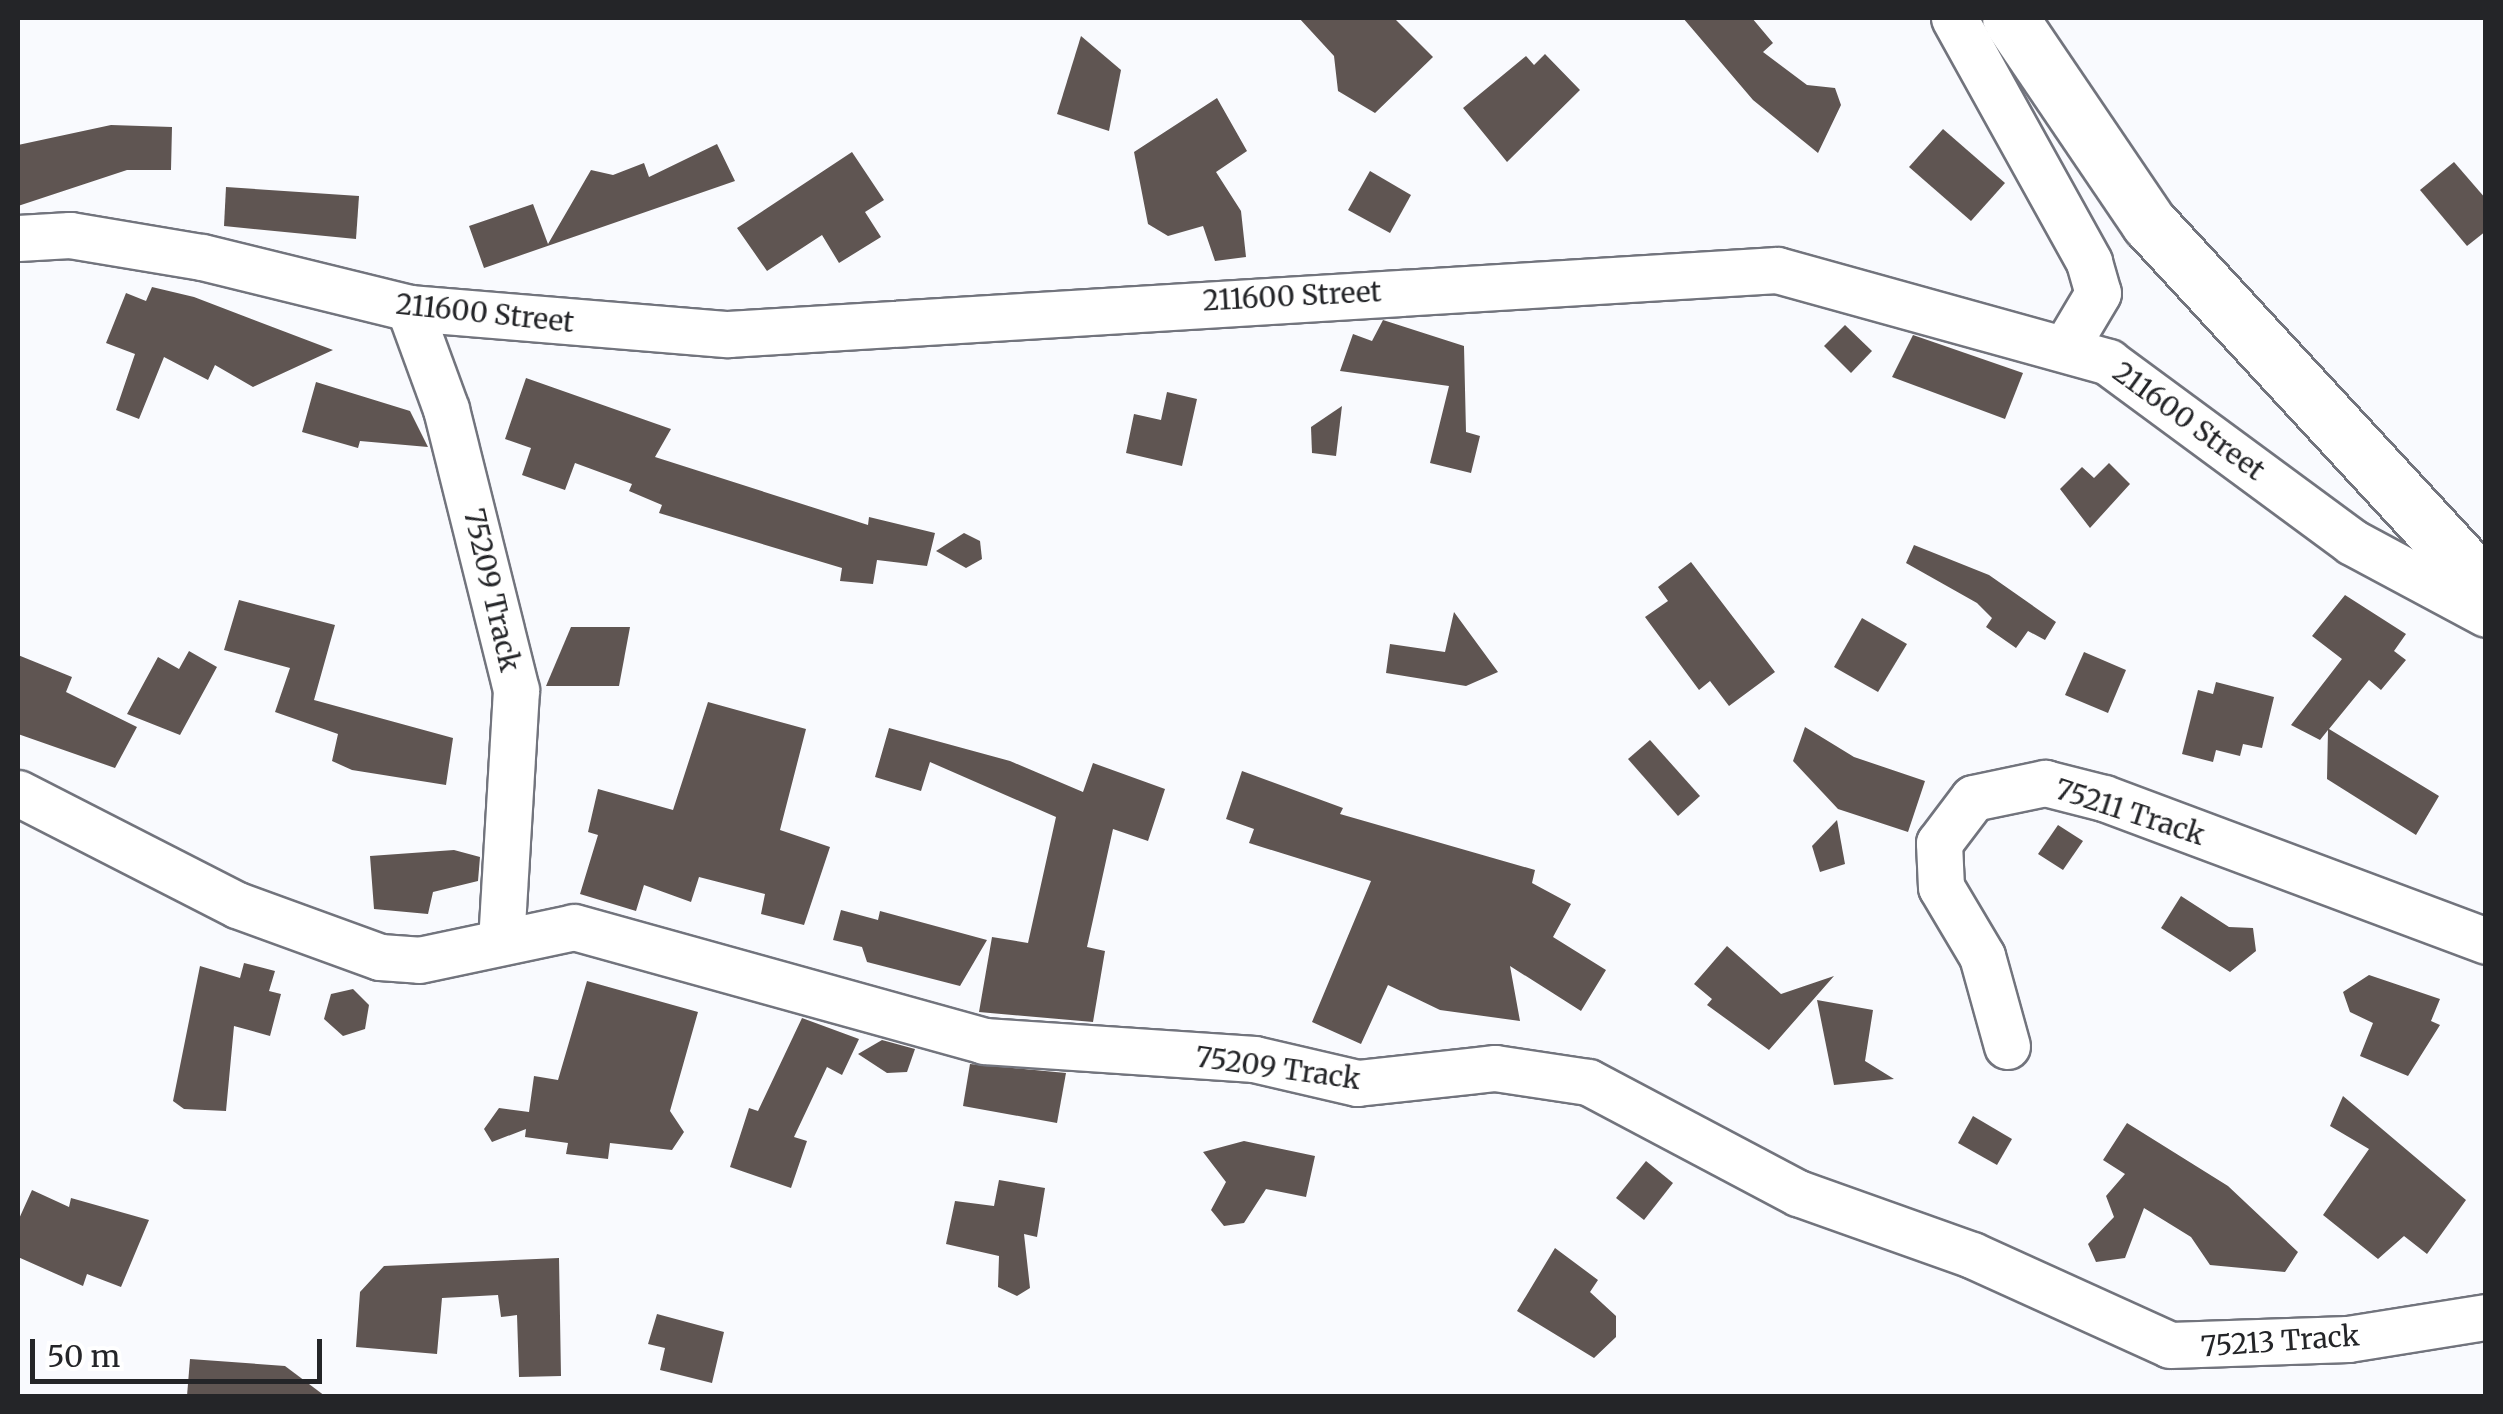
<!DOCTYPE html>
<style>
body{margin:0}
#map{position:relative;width:2503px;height:1414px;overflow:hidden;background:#f9fafe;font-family:Merriweather,serif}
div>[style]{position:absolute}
.building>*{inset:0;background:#5f5552}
.roads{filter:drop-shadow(2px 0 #72747d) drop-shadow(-2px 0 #72747d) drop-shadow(0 2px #72747d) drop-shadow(0 -2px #72747d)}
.street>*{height:45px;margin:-22.5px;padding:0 22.5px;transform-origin:22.5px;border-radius:22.5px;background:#fff}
.secondary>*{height:55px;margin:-27.5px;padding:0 27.5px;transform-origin:27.5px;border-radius:27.5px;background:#fff}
span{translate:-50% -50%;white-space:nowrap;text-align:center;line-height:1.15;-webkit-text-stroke:10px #fff;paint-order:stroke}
.street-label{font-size:28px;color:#242528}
.frame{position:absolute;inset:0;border:20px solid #242528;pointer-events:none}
.scale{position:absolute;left:30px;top:1339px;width:292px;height:45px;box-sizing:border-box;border:5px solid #242528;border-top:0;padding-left:12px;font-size:30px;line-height:35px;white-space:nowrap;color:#242528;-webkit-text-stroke:8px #fff;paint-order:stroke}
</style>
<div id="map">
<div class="building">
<i style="clip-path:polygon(1299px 18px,1394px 18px,1433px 57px,1375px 113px,1338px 91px,1334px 56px)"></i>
<i style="clip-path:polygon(1683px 18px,1752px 18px,1773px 43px,1763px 52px,1807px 85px,1835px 88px,1841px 105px,1818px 153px,1753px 100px)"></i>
<i style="clip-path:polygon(1081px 36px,1121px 70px,1109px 131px,1057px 114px)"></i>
<i style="clip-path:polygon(1545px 54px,1580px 90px,1507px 162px,1463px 108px,1526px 56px,1534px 65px)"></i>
<i style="clip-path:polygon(1217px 98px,1247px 151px,1216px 172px,1241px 211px,1246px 257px,1215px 261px,1203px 226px,1168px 236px,1148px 224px,1134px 152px)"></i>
<i style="clip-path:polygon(111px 125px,172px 127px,171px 170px,127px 170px,18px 206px,18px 145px)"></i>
<i style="clip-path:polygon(1943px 129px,2005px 183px,1971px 221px,1909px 167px)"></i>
<i style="clip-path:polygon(717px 144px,735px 181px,484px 268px,469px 226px,533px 204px,548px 244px,591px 170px,613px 175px,644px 163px,649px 177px)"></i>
<i style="clip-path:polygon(852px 152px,884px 200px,865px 212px,881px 237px,839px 263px,822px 235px,767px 271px,737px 228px)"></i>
<i style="clip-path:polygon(2454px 162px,2486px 199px,2486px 231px,2467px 246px,2420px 190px)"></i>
<i style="clip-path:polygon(1370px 171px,1411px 195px,1390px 233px,1348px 210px)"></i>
<i style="clip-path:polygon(226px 187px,359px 196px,356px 239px,224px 226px)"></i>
<i style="clip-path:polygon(152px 287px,194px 297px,333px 350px,253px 387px,215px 365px,208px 380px,164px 357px,139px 419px,116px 410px,135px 354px,106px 343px,126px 293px,146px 301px)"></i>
<i style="clip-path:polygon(1383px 320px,1464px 346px,1466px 432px,1480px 436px,1471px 473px,1430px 463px,1449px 386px,1340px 371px,1353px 334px,1372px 341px)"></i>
<i style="clip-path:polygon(1845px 325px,1872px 351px,1851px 373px,1824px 346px)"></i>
<i style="clip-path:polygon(1913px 335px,2023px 373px,2005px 419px,1892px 377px)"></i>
<i style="clip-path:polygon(526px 378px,671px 429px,655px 457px,868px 525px,869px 517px,935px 533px,927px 566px,877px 560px,873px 584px,840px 581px,842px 568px,659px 513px,662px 505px,629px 491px,632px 484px,575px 463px,565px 490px,522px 475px,531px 448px,505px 439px)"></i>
<i style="clip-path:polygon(316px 382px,410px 411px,428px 447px,360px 441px,358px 448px,302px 432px)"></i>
<i style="clip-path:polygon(1167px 392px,1197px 399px,1182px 466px,1126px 453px,1134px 414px,1161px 420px)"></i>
<i style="clip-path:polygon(1342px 406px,1336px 456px,1312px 453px,1311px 427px)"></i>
<i style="clip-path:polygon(2109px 463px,2130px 484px,2090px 528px,2060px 489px,2082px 467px,2094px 478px)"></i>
<i style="clip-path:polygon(964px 533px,980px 541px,982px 559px,966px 568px,936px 551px)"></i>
<i style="clip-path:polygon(1914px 545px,1989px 575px,2056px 622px,2045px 640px,2028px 631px,2016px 648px,1986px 627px,1992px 618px,1977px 603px,1906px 563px)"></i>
<i style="clip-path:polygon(1691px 562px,1775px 672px,1729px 706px,1710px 681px,1699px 690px,1645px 617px,1668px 601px,1658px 587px)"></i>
<i style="clip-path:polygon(2345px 595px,2406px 634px,2394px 651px,2406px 660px,2381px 690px,2369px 680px,2329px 729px,2439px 796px,2416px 835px,2327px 779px,2328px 730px,2320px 740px,2291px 725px,2342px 659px,2312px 636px)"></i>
<i style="clip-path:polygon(239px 600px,335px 625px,314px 700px,453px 738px,446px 785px,352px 770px,332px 761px,338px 734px,275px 712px,290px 668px,224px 650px)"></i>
<i style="clip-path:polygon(1454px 612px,1498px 672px,1466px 686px,1386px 673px,1390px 644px,1445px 652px)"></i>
<i style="clip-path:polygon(1862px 618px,1907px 644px,1878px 692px,1834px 667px)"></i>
<i style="clip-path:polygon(571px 627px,630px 627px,619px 686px,546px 686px)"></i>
<i style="clip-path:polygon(189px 651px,217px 667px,180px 735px,127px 714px,158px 657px,179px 669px)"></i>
<i style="clip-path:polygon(2084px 652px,2126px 670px,2108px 713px,2065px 695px)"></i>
<i style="clip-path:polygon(18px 655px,72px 677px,66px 692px,137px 727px,115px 768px,18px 734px)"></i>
<i style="clip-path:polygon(2216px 682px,2274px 697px,2262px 748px,2243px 744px,2240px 756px,2216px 750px,2213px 762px,2182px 754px,2198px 690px,2213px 694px)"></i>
<i style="clip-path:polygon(708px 702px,806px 729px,780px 830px,830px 847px,804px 925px,761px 914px,765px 894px,699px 877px,691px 902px,644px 885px,636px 911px,580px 894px,598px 835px,588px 832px,598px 789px,673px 810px)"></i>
<i style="clip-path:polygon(1805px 727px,1854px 757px,1925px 781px,1908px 832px,1838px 809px,1793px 761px)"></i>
<i style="clip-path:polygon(889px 728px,1010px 761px,1083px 792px,1093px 763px,1165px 789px,1148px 841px,1113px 829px,1087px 947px,1105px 951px,1093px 1022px,979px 1012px,992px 937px,1028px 943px,1056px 817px,930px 762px,921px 791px,875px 777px)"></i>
<i style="clip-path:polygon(1650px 740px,1700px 796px,1678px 816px,1628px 759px)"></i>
<i style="clip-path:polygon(1242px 771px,1343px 808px,1340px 814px,1535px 870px,1532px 883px,1571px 904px,1553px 937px,1606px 970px,1581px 1011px,1510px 966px,1520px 1021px,1440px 1010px,1388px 985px,1361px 1044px,1312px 1022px,1371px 881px,1249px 843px,1254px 829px,1226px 819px)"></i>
<i style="clip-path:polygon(1837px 820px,1845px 864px,1820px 872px,1812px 846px)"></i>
<i style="clip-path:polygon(2058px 825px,2083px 841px,2063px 870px,2038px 854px)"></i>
<i style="clip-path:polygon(454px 850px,480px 857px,478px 881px,433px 892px,428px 914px,374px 909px,370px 856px)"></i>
<i style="clip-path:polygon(2181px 896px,2229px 927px,2253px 928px,2256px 951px,2230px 972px,2161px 928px)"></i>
<i style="clip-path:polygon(841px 910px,878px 920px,880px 911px,987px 940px,960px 986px,867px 962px,862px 947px,833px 940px)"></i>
<i style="clip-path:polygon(1727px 946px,1781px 994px,1834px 976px,1769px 1050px,1707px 1005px,1712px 999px,1694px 984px)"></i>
<i style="clip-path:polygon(244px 963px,275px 971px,269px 991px,281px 994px,270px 1036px,234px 1026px,226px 1111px,184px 1109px,173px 1101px,200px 966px,240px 978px)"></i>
<i style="clip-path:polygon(2369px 975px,2440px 999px,2431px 1021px,2440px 1025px,2408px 1076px,2360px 1056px,2373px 1023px,2350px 1012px,2343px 992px)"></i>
<i style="clip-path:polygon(587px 981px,698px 1012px,670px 1111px,684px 1132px,672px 1150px,610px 1143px,608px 1159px,566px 1154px,568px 1143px,525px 1137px,526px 1129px,492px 1142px,484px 1129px,499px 1108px,529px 1112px,534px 1076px,558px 1080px)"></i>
<i style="clip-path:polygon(353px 989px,369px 1005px,365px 1029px,343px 1036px,324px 1019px,331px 994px)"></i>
<i style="clip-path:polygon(1817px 1000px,1873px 1010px,1865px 1061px,1894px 1079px,1834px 1085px)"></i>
<i style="clip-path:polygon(802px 1018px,859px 1039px,842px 1075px,827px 1067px,794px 1137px,807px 1141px,791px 1188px,730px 1167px,749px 1108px,758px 1111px)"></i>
<i style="clip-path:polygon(882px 1040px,915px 1049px,907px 1072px,887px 1073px,858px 1054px)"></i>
<i style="clip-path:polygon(970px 1064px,1066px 1073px,1057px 1123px,963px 1106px)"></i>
<i style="clip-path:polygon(2343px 1096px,2466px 1200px,2427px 1254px,2404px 1236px,2378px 1259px,2323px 1215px,2369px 1149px,2330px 1126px)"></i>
<i style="clip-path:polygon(1973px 1116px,2012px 1139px,1997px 1165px,1958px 1143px)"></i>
<i style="clip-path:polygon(2127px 1123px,2228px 1186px,2298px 1252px,2285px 1272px,2210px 1265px,2191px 1237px,2144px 1208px,2125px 1258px,2096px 1262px,2088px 1244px,2114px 1217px,2106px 1196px,2125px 1174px,2103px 1160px)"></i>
<i style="clip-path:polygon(1244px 1141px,1315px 1156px,1306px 1197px,1266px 1189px,1244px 1223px,1224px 1226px,1211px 1210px,1226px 1182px,1203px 1152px)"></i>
<i style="clip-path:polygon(1646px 1161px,1673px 1183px,1644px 1220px,1616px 1198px)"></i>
<i style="clip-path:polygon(999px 1180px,1045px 1188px,1037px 1237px,1024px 1234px,1030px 1288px,1017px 1296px,998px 1287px,999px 1256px,946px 1244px,955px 1201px,994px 1206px)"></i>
<i style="clip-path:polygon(32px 1190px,69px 1207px,71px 1198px,149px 1220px,121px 1287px,87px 1274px,83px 1286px,18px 1257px,18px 1221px)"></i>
<i style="clip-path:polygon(1555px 1248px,1598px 1280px,1590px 1292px,1616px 1316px,1616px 1337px,1594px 1358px,1517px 1311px)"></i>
<i style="clip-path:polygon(559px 1258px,561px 1376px,519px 1377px,517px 1315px,501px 1317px,498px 1295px,442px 1298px,437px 1354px,356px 1347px,360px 1292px,384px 1266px)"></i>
<i style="clip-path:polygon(657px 1314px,724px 1332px,712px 1383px,660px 1370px,665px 1348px,648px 1344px)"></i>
<i style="clip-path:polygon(190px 1359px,285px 1366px,325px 1396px,187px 1396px)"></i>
</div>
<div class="roads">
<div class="street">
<i style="left:1954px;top:18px;width:279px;rotate:61deg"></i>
<i style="left:2089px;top:262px;width:32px;rotate:74deg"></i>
<i style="left:2098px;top:293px;width:61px;rotate:120.8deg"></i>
<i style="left:18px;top:238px;width:52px;rotate:-3.3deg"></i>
<i style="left:70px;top:235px;width:134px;rotate:9.5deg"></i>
<i style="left:202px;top:257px;width:213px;rotate:13.8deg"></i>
<i style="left:409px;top:308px;width:320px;rotate:4.7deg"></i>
<i style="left:728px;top:334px;width:1051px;rotate:-3.49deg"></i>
<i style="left:1777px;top:270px;width:344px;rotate:15.5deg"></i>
<i style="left:2108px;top:362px;width:303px;rotate:36.4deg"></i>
<i style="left:2352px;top:542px;width:152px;rotate:28.2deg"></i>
<i style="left:409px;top:308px;width:108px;rotate:69.9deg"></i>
<i style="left:446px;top:409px;width:290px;rotate:76deg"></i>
<i style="left:516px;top:690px;width:251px;rotate:93.4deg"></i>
<i style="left:18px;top:793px;width:246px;rotate:27.1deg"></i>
<i style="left:237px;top:905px;width:152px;rotate:20deg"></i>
<i style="left:380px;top:957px;width:39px;rotate:4deg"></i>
<i style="left:419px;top:960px;width:158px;rotate:-12deg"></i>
<i style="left:574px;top:927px;width:426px;rotate:15.5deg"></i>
<i style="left:984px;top:1041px;width:271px;rotate:3.8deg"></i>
<i style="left:1254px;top:1059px;width:106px;rotate:13.1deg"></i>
<i style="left:1357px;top:1083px;width:139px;rotate:-6.2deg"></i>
<i style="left:1495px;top:1068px;width:94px;rotate:8.6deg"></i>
<i style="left:1588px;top:1082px;width:238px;rotate:27.9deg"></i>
<i style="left:1798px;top:1193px;width:185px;rotate:19.6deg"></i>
<i style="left:1972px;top:1255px;width:217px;rotate:24.4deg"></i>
<i style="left:2170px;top:1345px;width:178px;rotate:-1.9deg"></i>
<i style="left:2348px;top:1339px;width:140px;rotate:-9.1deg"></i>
<i style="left:2007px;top:1046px;width:93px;rotate:-105.5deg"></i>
<i style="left:1982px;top:956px;width:80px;rotate:-120.7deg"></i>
<i style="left:1941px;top:887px;width:44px;rotate:-92.6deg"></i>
<i style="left:1939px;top:843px;width:56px;rotate:-52.9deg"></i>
<i style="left:1973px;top:798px;width:74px;rotate:-11.8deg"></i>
<i style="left:2045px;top:783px;width:61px;rotate:14.3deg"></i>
<i style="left:2104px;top:798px;width:408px;rotate:20.5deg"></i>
</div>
<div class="secondary">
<i style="left:2010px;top:18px;width:248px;rotate:55.9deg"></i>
<i style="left:2149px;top:223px;width:497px;rotate:47.3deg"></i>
</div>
</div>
<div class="street-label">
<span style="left:1292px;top:296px;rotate:-3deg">211600 Street</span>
<span style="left:485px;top:313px;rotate:6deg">211600 Street</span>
<span style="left:2189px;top:421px;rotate:36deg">211600 Street</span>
<span style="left:492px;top:590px;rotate:77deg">75209 Track</span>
<span style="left:2130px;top:812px;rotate:18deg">75211 Track</span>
<span style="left:1278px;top:1068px;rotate:8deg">75209 Track</span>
<span style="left:2280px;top:1341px;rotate:-4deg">75213 Track</span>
</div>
<div class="frame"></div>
<div class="scale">50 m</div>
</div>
